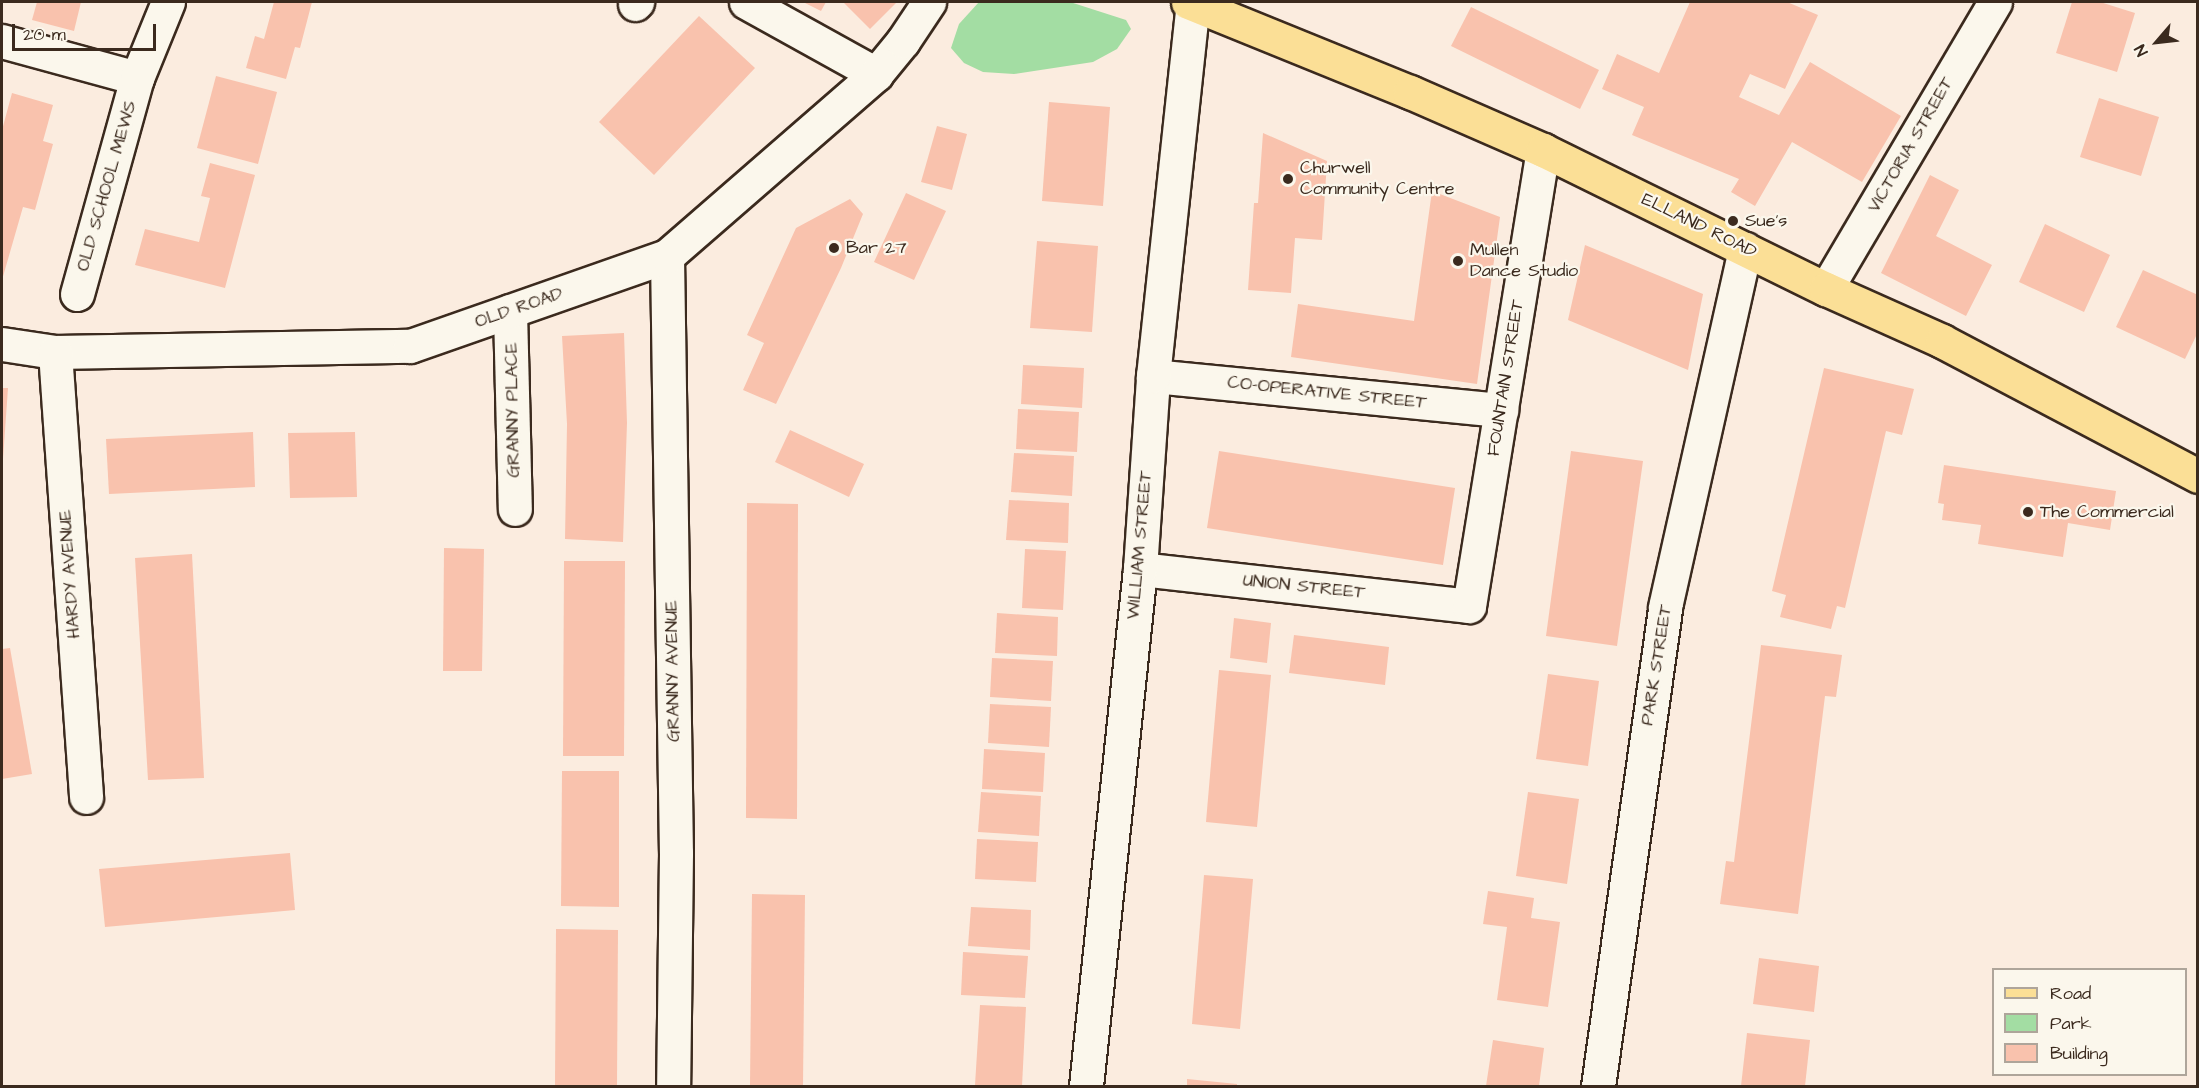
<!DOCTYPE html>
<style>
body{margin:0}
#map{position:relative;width:2199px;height:1088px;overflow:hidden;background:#fbecdf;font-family:"Architects Daughter",sans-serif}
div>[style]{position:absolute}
.green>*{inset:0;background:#a3dda3}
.building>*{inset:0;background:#f9c2ad}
.roads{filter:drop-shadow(2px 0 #3b2a1e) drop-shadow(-2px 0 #3b2a1e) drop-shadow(0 2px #3b2a1e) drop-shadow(0 -2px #3b2a1e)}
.street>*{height:33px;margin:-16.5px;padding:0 16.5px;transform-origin:16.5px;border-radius:16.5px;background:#fbf7ec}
.primary>*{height:33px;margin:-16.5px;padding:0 16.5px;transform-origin:16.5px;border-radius:16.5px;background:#fbdf96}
.dots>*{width:16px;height:16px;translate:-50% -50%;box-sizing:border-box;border:3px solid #fbf7ec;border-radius:50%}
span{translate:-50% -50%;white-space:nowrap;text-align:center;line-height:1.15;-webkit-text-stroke:4.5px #fbf7ec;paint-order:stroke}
.street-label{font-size:18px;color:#3b2a1e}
.poi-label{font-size:18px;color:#3b2a1e}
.left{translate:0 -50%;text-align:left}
.frame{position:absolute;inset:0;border:3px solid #3b2a1e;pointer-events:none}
.legend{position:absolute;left:1992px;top:968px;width:195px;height:108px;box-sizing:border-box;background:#fbf7ec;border:2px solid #aea59a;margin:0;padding:8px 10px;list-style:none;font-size:18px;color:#3b2a1e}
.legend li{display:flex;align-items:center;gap:12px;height:30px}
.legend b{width:30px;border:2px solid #aea59a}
.north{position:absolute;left:2127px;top:12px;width:60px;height:60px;-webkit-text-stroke:4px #fbf7ec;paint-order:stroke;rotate:242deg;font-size:16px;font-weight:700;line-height:24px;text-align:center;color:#3b2a1e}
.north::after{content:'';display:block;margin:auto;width:21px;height:27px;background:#3b2a1e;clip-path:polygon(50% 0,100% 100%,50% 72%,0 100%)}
.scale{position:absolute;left:12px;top:24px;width:144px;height:27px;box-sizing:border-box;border:3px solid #3b2a1e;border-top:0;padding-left:8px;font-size:18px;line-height:21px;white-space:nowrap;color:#3b2a1e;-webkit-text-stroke:4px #fbf7ec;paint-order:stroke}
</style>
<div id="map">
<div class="green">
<i style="clip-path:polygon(979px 2px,1070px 2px,1126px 20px,1131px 29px,1117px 49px,1093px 62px,1014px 74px,983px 72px,964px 63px,951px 48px,959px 24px)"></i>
</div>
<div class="building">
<i style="clip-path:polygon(37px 2px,81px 2px,74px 31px,32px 20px)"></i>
<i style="clip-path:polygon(274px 2px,312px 2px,300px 48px,295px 47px,286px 79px,246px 68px,255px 36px,264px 39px)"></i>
<i style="clip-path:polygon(803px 2px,826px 2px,821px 11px)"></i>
<i style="clip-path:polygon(843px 2px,897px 2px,870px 29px)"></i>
<i style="clip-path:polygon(1690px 2px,1787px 2px,1818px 15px,1785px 89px,1750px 74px,1739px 97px,1779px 115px,1810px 62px,1901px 116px,1862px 182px,1792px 142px,1755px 206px,1731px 192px,1739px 179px,1632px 135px,1644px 107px,1602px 89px,1617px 54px,1659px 73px)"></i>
<i style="clip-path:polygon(2072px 2px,2100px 2px,2135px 13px,2117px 72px,2056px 53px)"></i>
<i style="clip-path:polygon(1471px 7px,1599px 70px,1580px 109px,1451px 46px)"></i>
<i style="clip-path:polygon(699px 16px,755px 68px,654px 175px,599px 122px)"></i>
<i style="clip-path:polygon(216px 76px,277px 92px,258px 164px,197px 148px)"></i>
<i style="clip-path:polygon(12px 93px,53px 105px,43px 141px,53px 144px,35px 210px,23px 207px,2px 280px,2px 130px)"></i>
<i style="clip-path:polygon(2099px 98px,2159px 117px,2141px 176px,2080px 157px)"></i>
<i style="clip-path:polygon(1049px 102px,1110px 107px,1103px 206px,1042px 201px)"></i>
<i style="clip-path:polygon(937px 126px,967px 134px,952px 190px,921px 182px)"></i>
<i style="clip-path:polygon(1263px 133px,1327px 161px,1322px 240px,1295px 238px,1291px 293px,1248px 290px,1254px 203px,1258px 203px)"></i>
<i style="clip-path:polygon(210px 163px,255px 175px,225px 288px,135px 265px,145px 229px,199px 242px,210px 198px,201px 196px)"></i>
<i style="clip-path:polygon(1930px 175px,1959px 190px,1936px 236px,1992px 265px,1966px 316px,1881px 273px)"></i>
<i style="clip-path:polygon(1432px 191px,1500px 217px,1477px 384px,1291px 357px,1298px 304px,1414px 321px)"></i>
<i style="clip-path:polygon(906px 193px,946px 211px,914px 280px,874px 262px)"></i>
<i style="clip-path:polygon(850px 199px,863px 214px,841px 268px,776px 404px,743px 390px,764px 343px,747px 335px,796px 228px)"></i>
<i style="clip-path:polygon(2045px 224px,2110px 255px,2084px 312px,2019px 282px)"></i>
<i style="clip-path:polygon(1037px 241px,1098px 246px,1092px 332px,1030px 328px)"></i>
<i style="clip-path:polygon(1585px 245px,1703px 294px,1688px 370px,1568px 320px)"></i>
<i style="clip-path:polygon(2143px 270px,2198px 295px,2198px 332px,2185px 359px,2116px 327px)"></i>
<i style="clip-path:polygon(624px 333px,627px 423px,623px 542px,565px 539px,567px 424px,562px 336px)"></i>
<i style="clip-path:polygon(1023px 365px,1084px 368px,1082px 408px,1021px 404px)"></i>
<i style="clip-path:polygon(1824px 368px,1914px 389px,1902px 435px,1886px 431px,1845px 608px,1837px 606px,1831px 629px,1780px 617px,1786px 595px,1772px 591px)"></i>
<i style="clip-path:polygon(2px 388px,8px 388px,3px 459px,2px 459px)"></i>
<i style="clip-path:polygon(1018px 409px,1079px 412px,1077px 452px,1016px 449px)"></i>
<i style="clip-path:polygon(790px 430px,864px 464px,849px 497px,775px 462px)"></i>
<i style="clip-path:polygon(253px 432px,255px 487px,109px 494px,106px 439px)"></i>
<i style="clip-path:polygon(355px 432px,357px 497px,290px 498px,288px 433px)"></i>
<i style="clip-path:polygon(1219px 451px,1455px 488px,1443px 565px,1207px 528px)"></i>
<i style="clip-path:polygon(1571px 451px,1643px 461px,1617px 646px,1546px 636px)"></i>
<i style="clip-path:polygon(1014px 453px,1074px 456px,1072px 496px,1011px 492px)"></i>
<i style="clip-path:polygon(1944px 465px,2116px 491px,2110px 530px,2068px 523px,2063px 557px,1978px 544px,1981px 525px,1942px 520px,1944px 504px,1938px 503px)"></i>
<i style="clip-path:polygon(1009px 500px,1069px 503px,1068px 543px,1006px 540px)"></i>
<i style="clip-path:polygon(747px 503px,798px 504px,797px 819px,746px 818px)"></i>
<i style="clip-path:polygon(444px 548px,484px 549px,482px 671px,443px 671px)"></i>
<i style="clip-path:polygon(1025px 549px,1066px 551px,1063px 610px,1022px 608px)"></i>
<i style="clip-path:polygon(192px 554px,204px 778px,148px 780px,135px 558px)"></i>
<i style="clip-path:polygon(564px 561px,625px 561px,624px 756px,563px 756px)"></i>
<i style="clip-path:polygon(997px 613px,1058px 617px,1057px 656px,995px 653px)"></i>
<i style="clip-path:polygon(1234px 618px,1271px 623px,1267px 663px,1230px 658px)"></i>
<i style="clip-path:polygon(1294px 635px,1389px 647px,1385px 685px,1289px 673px)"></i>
<i style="clip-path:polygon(1761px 645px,1842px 655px,1836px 697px,1825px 696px,1798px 914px,1720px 904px,1726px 861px,1734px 862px)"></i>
<i style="clip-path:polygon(10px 648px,32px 774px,2px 779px,2px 649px)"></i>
<i style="clip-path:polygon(992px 658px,1053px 661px,1051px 701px,990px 697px)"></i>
<i style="clip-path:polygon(1219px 670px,1271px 675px,1257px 827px,1206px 822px)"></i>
<i style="clip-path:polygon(1548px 674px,1599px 681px,1588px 766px,1536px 759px)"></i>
<i style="clip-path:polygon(990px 704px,1051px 707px,1049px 747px,988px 743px)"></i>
<i style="clip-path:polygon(984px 749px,1045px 753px,1043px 792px,982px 789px)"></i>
<i style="clip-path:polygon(562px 771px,619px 771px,619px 907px,561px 906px)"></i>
<i style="clip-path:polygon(981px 792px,1041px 796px,1039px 836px,978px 832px)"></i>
<i style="clip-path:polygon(1528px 792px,1579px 799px,1567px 884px,1516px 876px)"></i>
<i style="clip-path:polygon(977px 839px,1038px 842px,1036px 882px,975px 879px)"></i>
<i style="clip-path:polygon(290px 853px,295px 910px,105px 927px,99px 869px)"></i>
<i style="clip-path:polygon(1204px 875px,1253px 879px,1240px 1029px,1192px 1024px)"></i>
<i style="clip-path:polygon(1488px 891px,1534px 898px,1531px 918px,1560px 922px,1548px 1007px,1497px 1000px,1507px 927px,1483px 924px)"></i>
<i style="clip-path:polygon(752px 894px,805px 895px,803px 1086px,750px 1086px)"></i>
<i style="clip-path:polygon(971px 907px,1031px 910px,1030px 950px,968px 946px)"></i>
<i style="clip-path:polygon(556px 929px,618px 930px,617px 1086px,555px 1086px)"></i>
<i style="clip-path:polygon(963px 952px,1028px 956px,1025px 998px,961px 995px)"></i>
<i style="clip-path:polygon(1759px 958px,1819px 966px,1814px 1012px,1753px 1004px)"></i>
<i style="clip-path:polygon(980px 1005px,1026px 1007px,1022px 1086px,975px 1085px)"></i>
<i style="clip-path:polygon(1747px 1033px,1810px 1040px,1805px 1086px,1741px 1086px)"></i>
<i style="clip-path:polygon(1493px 1040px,1544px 1048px,1539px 1086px,1486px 1086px)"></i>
<i style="clip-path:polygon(1187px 1079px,1237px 1084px,1237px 1086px,1187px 1086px)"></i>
</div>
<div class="roads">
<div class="street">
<i style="left:746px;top:2px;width:149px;rotate:29deg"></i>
<i style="left:635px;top:4px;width:3px;rotate:-45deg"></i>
<i style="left:2px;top:41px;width:140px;rotate:15.3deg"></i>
<i style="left:667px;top:256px;width:597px;rotate:89.14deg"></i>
<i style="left:676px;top:853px;width:233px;rotate:90.7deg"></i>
<i style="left:1826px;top:289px;width:333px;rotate:-59.5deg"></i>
<i style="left:77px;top:294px;width:224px;rotate:-74.5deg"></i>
<i style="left:137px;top:78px;width:82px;rotate:-67.8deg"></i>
<i style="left:510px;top:311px;width:198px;rotate:88.6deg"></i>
<i style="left:2px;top:344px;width:54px;rotate:8.6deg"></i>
<i style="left:55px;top:352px;width:355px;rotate:-1deg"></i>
<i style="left:410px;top:346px;width:272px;rotate:-19.3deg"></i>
<i style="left:667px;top:256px;width:277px;rotate:-41deg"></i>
<i style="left:876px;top:74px;width:43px;rotate:-50.7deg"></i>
<i style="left:903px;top:41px;width:47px;rotate:-56.3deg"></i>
<i style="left:55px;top:352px;width:446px;rotate:86deg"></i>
<i style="left:1153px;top:376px;width:350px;rotate:5.6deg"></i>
<i style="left:1140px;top:569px;width:331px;rotate:6.4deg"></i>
<i style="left:1469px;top:606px;width:462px;rotate:-80.8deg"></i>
<i style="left:1086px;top:1086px;width:520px;rotate:-84.04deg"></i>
<i style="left:1140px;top:569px;width:193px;rotate:-86.1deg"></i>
<i style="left:1153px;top:376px;width:375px;rotate:-83.9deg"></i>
<i style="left:1598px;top:1086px;width:484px;rotate:-82deg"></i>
<i style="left:1665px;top:607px;width:367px;rotate:-77.4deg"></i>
</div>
<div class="primary">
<i style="left:1188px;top:2px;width:240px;rotate:22.1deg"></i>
<i style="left:1410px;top:92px;width:145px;rotate:23.6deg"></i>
<i style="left:1543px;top:150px;width:315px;rotate:26.2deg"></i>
<i style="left:1826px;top:289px;width:127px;rotate:24.1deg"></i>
<i style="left:1942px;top:341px;width:289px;rotate:27.8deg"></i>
</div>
</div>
<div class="dots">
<i style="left:1288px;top:179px;background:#3b2a1e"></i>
<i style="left:1733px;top:221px;background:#3b2a1e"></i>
<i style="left:834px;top:248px;background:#3b2a1e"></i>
<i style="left:1458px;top:261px;background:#3b2a1e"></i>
<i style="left:2028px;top:512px;background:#3b2a1e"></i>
</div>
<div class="street-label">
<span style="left:1911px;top:145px;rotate:-60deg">VICTORIA STREET</span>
<span style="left:107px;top:186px;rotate:-74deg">OLD SCHOOL MEWS</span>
<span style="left:1699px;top:226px;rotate:26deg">ELLAND ROAD</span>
<span style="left:519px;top:308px;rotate:-19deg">OLD ROAD</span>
<span style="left:1506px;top:378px;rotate:-81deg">FOUNTAIN STREET</span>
<span style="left:1327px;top:393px;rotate:6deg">CO-OPERATIVE STREET</span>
<span style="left:513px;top:410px;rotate:-91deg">GRANNY PLACE</span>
<span style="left:1140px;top:545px;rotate:-85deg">WILLIAM STREET</span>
<span style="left:70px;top:574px;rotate:-94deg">HARDY AVENUE</span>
<span style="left:1304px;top:587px;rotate:6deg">UNION STREET</span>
<span style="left:1657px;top:665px;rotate:-81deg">PARK STREET</span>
<span style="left:673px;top:671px;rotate:-91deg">GRANNY AVENUE</span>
</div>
<div class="poi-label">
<span class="left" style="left:1300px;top:179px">Churwell<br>Community Centre</span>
<span class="left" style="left:1745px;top:221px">Sue's</span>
<span class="left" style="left:846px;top:248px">Bar 27</span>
<span class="left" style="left:1470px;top:261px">Mullen<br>Dance Studio</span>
<span class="left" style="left:2040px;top:512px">The Commercial</span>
</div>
<div class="frame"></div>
<ul class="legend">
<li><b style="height:8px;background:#fbdf96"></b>Road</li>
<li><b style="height:16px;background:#a3dda3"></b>Park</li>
<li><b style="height:16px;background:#f9c2ad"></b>Building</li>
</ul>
<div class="north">N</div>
<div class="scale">20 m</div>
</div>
